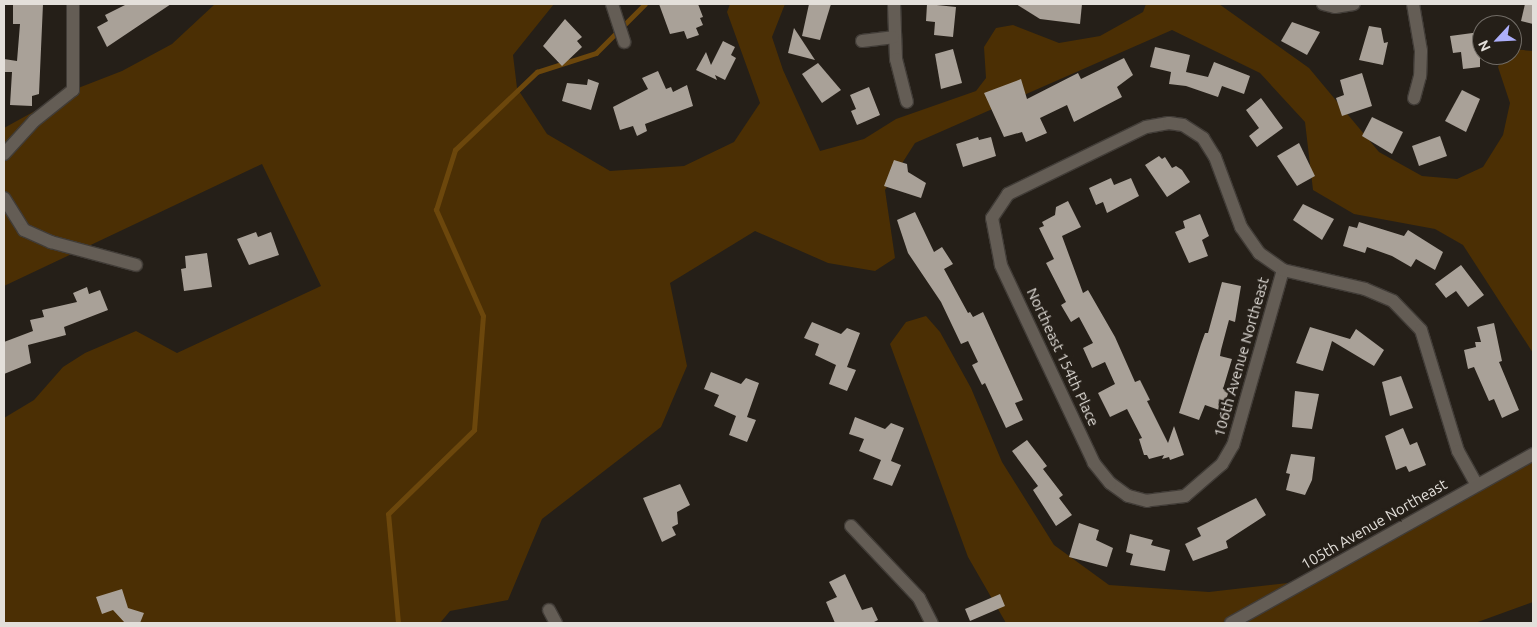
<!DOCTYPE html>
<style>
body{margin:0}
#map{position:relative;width:1537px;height:627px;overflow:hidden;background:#251f18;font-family:Ubuntu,sans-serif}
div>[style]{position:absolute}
.green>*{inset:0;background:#4b2f04}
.stream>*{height:4.5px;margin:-2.25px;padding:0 2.25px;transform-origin:2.25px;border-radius:2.25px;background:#6c470c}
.building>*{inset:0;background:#a9a198}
.roads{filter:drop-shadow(1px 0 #413c37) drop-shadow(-1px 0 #413c37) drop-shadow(0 1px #413c37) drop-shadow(0 -1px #413c37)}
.minor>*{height:12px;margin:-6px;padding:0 6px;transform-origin:6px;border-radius:6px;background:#645d55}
span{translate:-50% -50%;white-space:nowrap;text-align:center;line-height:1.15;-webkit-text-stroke:5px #251f18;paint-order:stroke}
.street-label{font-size:15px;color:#e3dfda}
.frame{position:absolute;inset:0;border:5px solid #e3dfda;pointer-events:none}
.north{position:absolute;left:1472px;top:15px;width:50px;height:50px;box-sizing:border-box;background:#251f18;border:1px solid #716c66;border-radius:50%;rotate:245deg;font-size:14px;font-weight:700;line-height:20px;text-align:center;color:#e3dfda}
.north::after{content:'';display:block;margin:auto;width:18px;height:22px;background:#adaffb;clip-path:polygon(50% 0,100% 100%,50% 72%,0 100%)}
</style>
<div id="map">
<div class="green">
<i style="clip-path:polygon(215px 4px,554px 4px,513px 55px,517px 88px,547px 134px,610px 171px,684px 166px,734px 142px,760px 103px,727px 12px,730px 4px,785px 4px,772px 37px,783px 70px,820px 151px,864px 139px,896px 119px,976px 91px,986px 78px,984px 47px,996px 28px,1013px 25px,1059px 43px,1100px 36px,1143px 12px,1146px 4px,1219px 4px,1309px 68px,1379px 152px,1422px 176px,1457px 179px,1483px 167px,1503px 135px,1510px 103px,1498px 67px,1503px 55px,1512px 55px,1512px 49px,1533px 51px,1533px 353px,1463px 245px,1435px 229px,1354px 214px,1313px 190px,1305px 122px,1260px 73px,1172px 30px,915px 143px,885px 190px,895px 258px,875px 271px,828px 263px,755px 231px,670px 283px,687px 366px,661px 427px,542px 519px,508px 600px,450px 611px,440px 623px,4px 623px,4px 418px,34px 400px,63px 367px,85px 353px,136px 331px,177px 353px,321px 286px,262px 164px,4px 286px,4px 128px,73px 90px,122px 71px,172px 44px)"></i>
<i style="clip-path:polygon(926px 316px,940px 332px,971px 388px,1002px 462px,1054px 545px,1109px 585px,1209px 592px,1306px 581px,1533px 454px,1533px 602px,1475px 623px,1006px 623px,968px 557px,890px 344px,906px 322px)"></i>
</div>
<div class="stream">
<i style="left:398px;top:623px;width:109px;rotate:-95.2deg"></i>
<i style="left:388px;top:514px;width:120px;rotate:-44.3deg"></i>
<i style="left:474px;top:430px;width:114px;rotate:-85.5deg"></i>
<i style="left:483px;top:316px;width:116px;rotate:-113.9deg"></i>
<i style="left:436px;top:210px;width:63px;rotate:-72.4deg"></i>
<i style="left:455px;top:150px;width:113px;rotate:-43.6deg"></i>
<i style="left:537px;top:72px;width:62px;rotate:-17.9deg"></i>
<i style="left:596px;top:53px;width:69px;rotate:-45deg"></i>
</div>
<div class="building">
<i style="clip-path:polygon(13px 4px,43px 4px,39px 94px,32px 96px,32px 106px,10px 105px,12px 72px,4px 72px,4px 59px,17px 61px,20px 24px,13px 24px)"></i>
<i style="clip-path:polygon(127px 4px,171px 4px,107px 47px,97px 27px,108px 21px,105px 15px)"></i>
<i style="clip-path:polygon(659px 4px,698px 4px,703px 17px,700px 18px,703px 25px,696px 28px,699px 35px,687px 39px,684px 31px,670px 34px)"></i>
<i style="clip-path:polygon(809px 4px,831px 4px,820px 40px,802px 36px)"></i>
<i style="clip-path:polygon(927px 4px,956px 7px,953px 37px,934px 35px,935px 22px,926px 21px)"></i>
<i style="clip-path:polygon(1016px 4px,1082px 4px,1080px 24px,1040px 19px)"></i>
<i style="clip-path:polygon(1525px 4px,1533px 4px,1533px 24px,1521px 21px)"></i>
<i style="clip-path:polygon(565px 19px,582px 37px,577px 41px,582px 47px,562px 66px,543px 46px)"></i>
<i style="clip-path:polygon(1292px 22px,1320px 32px,1307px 55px,1281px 41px)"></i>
<i style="clip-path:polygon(1369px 26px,1381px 28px,1384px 43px,1388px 42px,1383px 65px,1359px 60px)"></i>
<i style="clip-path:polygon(794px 28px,815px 60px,788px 53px)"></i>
<i style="clip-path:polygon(1480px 32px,1480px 67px,1463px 69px,1461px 52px,1453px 53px,1450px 36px)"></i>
<i style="clip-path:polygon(723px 41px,735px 47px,731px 55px,736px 58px,725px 80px,715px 75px,717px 80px,696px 70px,706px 52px,711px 65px)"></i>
<i style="clip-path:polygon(1155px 47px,1190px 55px,1186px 72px,1208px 77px,1214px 62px,1250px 76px,1244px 94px,1222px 86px,1218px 97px,1186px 86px,1169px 84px,1171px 72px,1150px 67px)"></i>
<i style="clip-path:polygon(953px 49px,962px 83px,941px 89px,935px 54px)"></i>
<i style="clip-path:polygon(1124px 58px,1133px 75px,1117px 87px,1122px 97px,1074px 122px,1067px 105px,1040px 118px,1047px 133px,1026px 142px,1022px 132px,1004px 137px,984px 93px,1021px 79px,1027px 99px,1078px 73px,1081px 79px)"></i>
<i style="clip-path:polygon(818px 63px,841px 90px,822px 103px,802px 74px)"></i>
<i style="clip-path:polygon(658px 71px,666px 89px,671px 87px,673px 92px,687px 85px,693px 106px,645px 124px,647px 131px,637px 136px,633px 126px,620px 130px,613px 107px,648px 89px,642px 78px)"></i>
<i style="clip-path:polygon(1362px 73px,1372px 106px,1342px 116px,1336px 98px,1344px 95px,1340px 80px)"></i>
<i style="clip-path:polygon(588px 79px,599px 83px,591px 110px,562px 101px,567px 83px,587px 85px)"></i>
<i style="clip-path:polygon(869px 87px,880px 115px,857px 125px,851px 111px,856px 109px,850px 95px)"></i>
<i style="clip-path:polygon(1462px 90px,1480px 99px,1466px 132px,1445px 121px)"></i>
<i style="clip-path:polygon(1261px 98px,1283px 128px,1257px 147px,1249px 136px,1259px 128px,1246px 110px)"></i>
<i style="clip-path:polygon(1372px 117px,1403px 132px,1392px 154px,1362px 136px)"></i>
<i style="clip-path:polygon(1440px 136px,1447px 156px,1419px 166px,1412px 146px)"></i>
<i style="clip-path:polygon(978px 137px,979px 140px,991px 137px,996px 156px,963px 167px,956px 144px)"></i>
<i style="clip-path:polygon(1299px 143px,1315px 176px,1297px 186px,1277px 156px)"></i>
<i style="clip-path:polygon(1159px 156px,1162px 159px,1165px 157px,1172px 168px,1176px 166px,1182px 170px,1190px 182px,1167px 197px,1145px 165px)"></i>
<i style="clip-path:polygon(894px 160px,907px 164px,908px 172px,926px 183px,921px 198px,884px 186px)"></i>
<i style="clip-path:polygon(1111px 178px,1114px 185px,1131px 178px,1139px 196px,1107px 213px,1103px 202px,1096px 205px,1089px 188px)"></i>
<i style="clip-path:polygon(1068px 201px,1081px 227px,1062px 236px,1083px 293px,1088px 290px,1115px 337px,1135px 382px,1140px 380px,1150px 400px,1147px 401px,1168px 443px,1174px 426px,1184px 455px,1170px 460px,1169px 457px,1162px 459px,1164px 455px,1149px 459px,1147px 455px,1144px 455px,1139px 439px,1142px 438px,1127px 409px,1110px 417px,1098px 393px,1115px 384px,1105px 362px,1092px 368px,1083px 348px,1093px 343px,1079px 317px,1071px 322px,1061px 305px,1066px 302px,1046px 263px,1054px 259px,1039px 228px,1044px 226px,1042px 222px,1055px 215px,1056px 207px)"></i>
<i style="clip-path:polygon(1303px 204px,1334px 219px,1322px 240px,1293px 220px)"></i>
<i style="clip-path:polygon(915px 212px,934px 252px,942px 247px,953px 264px,944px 269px,968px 313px,970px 312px,973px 317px,983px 312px,1023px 400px,1015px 403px,1023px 420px,1006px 428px,985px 383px,982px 385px,972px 365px,978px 362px,968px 341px,961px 344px,941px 302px,908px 253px,897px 220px)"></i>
<i style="clip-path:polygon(1200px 214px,1209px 236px,1202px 240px,1208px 256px,1189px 263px,1175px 232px,1185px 228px,1183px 221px)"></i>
<i style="clip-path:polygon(1359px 222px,1404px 236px,1408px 230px,1443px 252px,1435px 270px,1416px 259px,1411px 267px,1392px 256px,1367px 247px,1365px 253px,1343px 246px,1349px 226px,1357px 228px)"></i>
<i style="clip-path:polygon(256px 232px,258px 237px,271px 232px,279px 255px,249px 265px,237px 239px)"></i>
<i style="clip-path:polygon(207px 253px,212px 287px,184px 291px,181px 269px,186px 268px,185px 256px)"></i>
<i style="clip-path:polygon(1461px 265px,1484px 295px,1468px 307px,1456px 291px,1446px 298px,1435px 284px)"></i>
<i style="clip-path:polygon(1222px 282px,1241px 286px,1235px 322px,1229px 320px,1221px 350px,1220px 356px,1232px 359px,1223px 389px,1229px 391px,1222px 411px,1205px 405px,1199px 420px,1179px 413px,1201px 344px,1205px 333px,1208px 333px)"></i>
<i style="clip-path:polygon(87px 287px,89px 294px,100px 290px,108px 310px,64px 327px,66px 335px,28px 345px,31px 363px,4px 374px,4px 342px,33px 331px,30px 320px,44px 317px,42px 310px,77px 302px,73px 293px)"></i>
<i style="clip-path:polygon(812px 322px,841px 334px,847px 328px,860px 333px,847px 367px,856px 370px,847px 391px,829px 384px,836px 365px,815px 355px,819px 344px,804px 338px)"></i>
<i style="clip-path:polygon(1494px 323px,1502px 361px,1499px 362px,1519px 410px,1502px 418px,1494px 399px,1489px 401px,1474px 367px,1468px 369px,1464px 350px,1476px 347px,1475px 342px,1481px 342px,1477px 327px)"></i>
<i style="clip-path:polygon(1310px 327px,1350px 339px,1356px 329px,1384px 350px,1374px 366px,1332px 341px,1323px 371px,1296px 363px)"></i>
<i style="clip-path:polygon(711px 372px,741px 384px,746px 378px,759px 383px,747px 417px,756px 420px,747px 442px,729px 435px,736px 416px,714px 406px,719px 395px,704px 389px)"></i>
<i style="clip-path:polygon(1401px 376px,1413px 408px,1390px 416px,1382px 382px)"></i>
<i style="clip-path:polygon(1295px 391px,1319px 394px,1312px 429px,1292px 427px)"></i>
<i style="clip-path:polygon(855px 417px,885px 429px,891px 423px,904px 428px,891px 461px,901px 465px,892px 486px,873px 479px,881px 460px,859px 451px,864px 439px,849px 434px)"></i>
<i style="clip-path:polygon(1403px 428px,1410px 445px,1417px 442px,1426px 465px,1409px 472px,1406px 466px,1396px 470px,1385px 436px)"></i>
<i style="clip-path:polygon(1027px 440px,1047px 466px,1043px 469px,1063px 495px,1059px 498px,1072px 515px,1056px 526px,1033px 490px,1038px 486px,1012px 451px)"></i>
<i style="clip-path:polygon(1291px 454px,1315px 457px,1312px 480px,1305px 495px,1286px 490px,1290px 474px,1286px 473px)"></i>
<i style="clip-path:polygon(680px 484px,690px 505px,677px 512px,678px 524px,672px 527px,676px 535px,662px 542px,643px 498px)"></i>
<i style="clip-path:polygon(1256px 498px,1266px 515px,1226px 541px,1228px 548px,1193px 561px,1185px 544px,1201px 536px,1197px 528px)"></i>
<i style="clip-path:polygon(1079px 523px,1099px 530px,1096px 540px,1113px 548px,1107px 567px,1069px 557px)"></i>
<i style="clip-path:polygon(1130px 534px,1153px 540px,1151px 545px,1170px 550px,1165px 571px,1130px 565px,1133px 554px,1126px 552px)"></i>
<i style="clip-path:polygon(845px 574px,862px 610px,872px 607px,878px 620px,872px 623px,835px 623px,826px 602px,837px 597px,829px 582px)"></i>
<i style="clip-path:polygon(122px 589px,128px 608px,144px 613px,140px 623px,125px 623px,113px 610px,102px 614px,96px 597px)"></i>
<i style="clip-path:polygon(1000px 594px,1005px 606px,970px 621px,965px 609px)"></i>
</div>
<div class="roads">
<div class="minor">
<i style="left:612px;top:4px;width:40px;rotate:72deg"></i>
<i style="left:894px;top:4px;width:55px;rotate:87.9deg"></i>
<i style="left:896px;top:59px;width:44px;rotate:75.7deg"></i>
<i style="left:1323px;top:4px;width:12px;rotate:14deg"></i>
<i style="left:1335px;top:7px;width:19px;rotate:-9deg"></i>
<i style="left:1413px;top:4px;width:48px;rotate:80.3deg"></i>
<i style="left:1421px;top:51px;width:25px;rotate:92deg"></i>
<i style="left:1420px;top:76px;width:23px;rotate:105deg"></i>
<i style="left:862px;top:41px;width:31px;rotate:-7deg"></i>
<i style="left:4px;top:154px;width:45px;rotate:-47.7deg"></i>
<i style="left:34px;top:121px;width:50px;rotate:-38.5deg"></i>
<i style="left:73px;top:90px;width:86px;rotate:-90deg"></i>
<i style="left:4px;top:198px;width:38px;rotate:58deg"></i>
<i style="left:24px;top:230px;width:30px;rotate:24deg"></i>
<i style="left:51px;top:242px;width:88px;rotate:15.1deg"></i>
<i style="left:1283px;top:270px;width:182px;rotate:105.9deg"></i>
<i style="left:1233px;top:445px;width:22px;rotate:120deg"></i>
<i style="left:1222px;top:464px;width:49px;rotate:139.1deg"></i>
<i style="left:1185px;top:496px;width:38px;rotate:173deg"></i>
<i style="left:1147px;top:501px;width:20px;rotate:-165deg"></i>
<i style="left:1128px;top:496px;width:22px;rotate:-144deg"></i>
<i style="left:1110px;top:483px;width:26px;rotate:-129deg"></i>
<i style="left:1094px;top:463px;width:219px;rotate:-115.2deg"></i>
<i style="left:1001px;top:265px;width:48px;rotate:-100.8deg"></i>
<i style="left:992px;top:218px;width:29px;rotate:-56deg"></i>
<i style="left:1008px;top:194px;width:153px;rotate:-25.9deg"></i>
<i style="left:1146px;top:127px;width:23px;rotate:-10deg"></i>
<i style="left:1169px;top:123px;width:14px;rotate:8deg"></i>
<i style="left:1183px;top:125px;width:24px;rotate:33deg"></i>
<i style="left:1203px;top:138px;width:22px;rotate:58deg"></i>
<i style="left:1215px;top:157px;width:75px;rotate:69.6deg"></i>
<i style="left:1241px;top:227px;width:32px;rotate:55deg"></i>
<i style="left:1259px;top:253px;width:29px;rotate:35deg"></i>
<i style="left:1283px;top:270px;width:84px;rotate:13deg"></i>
<i style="left:1365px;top:289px;width:30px;rotate:23deg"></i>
<i style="left:1393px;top:301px;width:40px;rotate:46deg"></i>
<i style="left:1421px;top:330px;width:127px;rotate:73deg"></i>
<i style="left:1458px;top:451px;width:38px;rotate:61deg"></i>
<i style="left:851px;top:526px;width:99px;rotate:46.6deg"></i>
<i style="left:919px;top:598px;width:28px;rotate:63deg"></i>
<i style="left:549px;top:610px;width:15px;rotate:62deg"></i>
<i style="left:1231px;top:623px;width:346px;rotate:-29.2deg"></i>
</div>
</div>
<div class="street-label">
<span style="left:1063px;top:357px;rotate:65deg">Northeast 154th Place</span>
<span style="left:1241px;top:357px;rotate:-74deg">106th Avenue Northeast</span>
<span style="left:1374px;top:524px;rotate:-30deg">105th Avenue Northeast</span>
</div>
<div class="frame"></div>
<div class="north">N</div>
</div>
